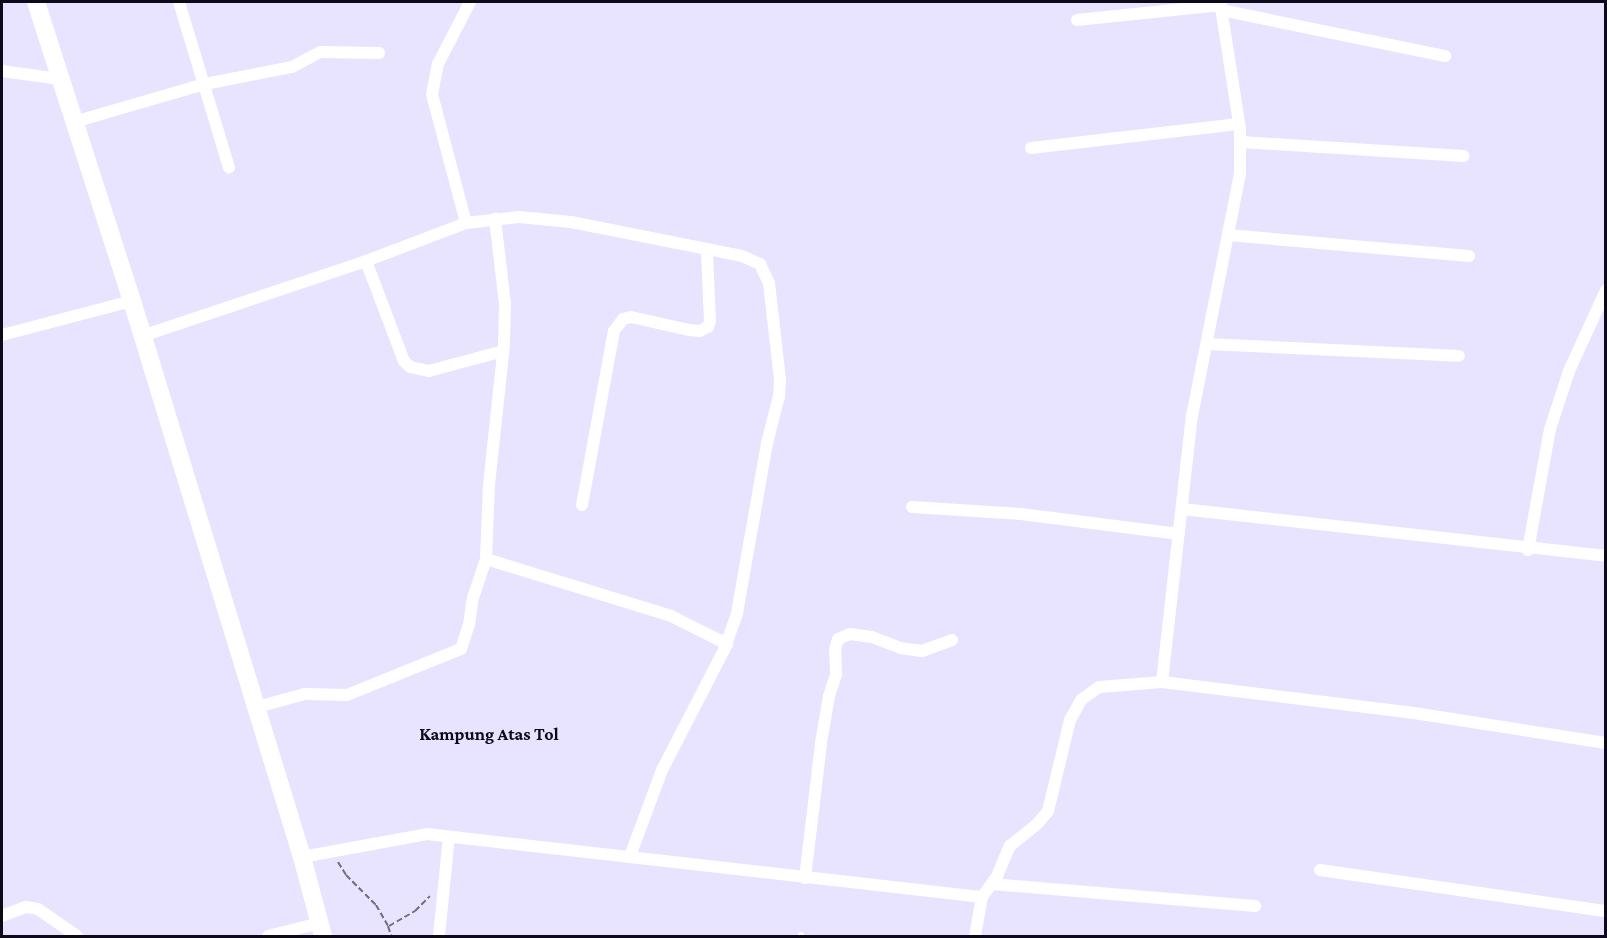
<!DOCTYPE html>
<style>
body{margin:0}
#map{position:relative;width:1607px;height:938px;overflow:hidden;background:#e8e3fe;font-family:"Crimson Pro",serif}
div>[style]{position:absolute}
.path>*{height:2px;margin-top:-1px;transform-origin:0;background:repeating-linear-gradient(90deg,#706b80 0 6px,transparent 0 9px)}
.service>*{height:6px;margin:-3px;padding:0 3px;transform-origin:3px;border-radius:3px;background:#fff}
.minor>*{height:12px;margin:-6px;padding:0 6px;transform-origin:6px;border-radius:6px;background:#fff}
.secondary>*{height:18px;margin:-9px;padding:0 9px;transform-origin:9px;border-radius:9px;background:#fff}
span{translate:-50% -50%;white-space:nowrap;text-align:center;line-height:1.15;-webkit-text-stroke:4.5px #e8e3fe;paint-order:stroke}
.neighbourhood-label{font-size:18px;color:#0d0918;font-weight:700}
.frame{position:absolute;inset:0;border:3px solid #0d0918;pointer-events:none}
</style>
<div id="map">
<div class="path">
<i style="left:338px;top:862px;width:15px;rotate:58deg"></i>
<i style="left:346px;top:875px;width:42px;rotate:45deg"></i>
<i style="left:376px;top:905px;width:24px;rotate:60deg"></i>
<i style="left:388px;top:926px;width:10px;rotate:73deg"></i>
<i style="left:389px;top:926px;width:30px;rotate:-30deg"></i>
<i style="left:415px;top:911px;width:21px;rotate:-45deg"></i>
</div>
<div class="service">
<i style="left:801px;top:936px;width:1px;rotate:-90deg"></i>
</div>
<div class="minor">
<i style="left:179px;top:2px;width:173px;rotate:73.2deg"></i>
<i style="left:1221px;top:10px;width:229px;rotate:11.6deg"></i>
<i style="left:1077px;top:20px;width:145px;rotate:-5.9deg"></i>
<i style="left:2px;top:71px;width:59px;rotate:7.9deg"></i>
<i style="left:74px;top:122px;width:136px;rotate:-16.2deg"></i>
<i style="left:205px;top:84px;width:89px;rotate:-11.1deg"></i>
<i style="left:292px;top:67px;width:32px;rotate:-28deg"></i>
<i style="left:320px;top:52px;width:59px;rotate:1deg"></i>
<i style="left:1241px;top:142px;width:223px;rotate:3.6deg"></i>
<i style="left:1031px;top:148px;width:209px;rotate:-6.6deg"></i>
<i style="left:466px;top:223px;width:53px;rotate:-6.5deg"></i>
<i style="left:519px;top:217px;width:52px;rotate:5.5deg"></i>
<i style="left:571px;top:222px;width:174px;rotate:11.2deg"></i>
<i style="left:742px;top:256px;width:20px;rotate:24deg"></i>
<i style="left:760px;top:264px;width:21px;rotate:65deg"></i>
<i style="left:769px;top:283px;width:97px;rotate:83.5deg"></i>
<i style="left:780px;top:379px;width:17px;rotate:93deg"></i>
<i style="left:779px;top:396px;width:49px;rotate:104.3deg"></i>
<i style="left:767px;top:443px;width:174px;rotate:100deg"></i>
<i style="left:737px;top:614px;width:38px;rotate:110deg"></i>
<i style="left:724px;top:650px;width:135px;rotate:117.3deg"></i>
<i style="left:662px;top:770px;width:92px;rotate:110.4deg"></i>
<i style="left:1228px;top:235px;width:242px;rotate:5deg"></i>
<i style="left:366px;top:261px;width:107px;rotate:69.2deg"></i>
<i style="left:404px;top:361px;width:8px;rotate:45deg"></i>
<i style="left:410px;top:367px;width:19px;rotate:12deg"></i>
<i style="left:429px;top:371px;width:77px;rotate:-15.1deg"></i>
<i style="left:2px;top:335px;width:134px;rotate:-14.7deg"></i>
<i style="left:142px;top:336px;width:236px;rotate:-18.5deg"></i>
<i style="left:366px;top:261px;width:107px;rotate:-20.8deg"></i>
<i style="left:466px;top:223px;width:133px;rotate:-104.8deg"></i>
<i style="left:432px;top:94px;width:31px;rotate:-79deg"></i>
<i style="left:438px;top:64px;width:70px;rotate:-62.7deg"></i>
<i style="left:1207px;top:344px;width:252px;rotate:2.7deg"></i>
<i style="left:582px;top:505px;width:177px;rotate:-79.6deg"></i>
<i style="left:614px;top:331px;width:15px;rotate:-53deg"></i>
<i style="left:623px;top:319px;width:8px;rotate:-14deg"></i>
<i style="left:631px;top:317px;width:59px;rotate:12.6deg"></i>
<i style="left:689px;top:330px;width:11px;rotate:5deg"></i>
<i style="left:700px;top:331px;width:9px;rotate:-27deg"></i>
<i style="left:708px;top:327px;width:6px;rotate:-72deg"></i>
<i style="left:710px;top:321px;width:70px;rotate:-92.5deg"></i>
<i style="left:912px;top:507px;width:109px;rotate:3.7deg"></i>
<i style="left:1021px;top:514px;width:159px;rotate:7.2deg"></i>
<i style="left:1182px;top:509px;width:427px;rotate:6.3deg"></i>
<i style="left:1528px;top:550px;width:123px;rotate:-79.7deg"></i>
<i style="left:1550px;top:429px;width:61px;rotate:-71.9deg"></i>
<i style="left:1569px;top:371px;width:89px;rotate:-65.4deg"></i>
<i style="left:486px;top:559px;width:194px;rotate:17.1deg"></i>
<i style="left:671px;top:616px;width:63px;rotate:26.6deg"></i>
<i style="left:1162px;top:682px;width:254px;rotate:7deg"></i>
<i style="left:1414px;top:713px;width:194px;rotate:8.9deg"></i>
<i style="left:257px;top:707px;width:50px;rotate:-15.2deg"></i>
<i style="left:305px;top:694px;width:42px;rotate:1.4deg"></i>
<i style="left:347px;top:695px;width:123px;rotate:-22deg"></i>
<i style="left:461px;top:649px;width:25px;rotate:-72deg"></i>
<i style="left:469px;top:625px;width:27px;rotate:-82deg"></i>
<i style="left:473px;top:598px;width:41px;rotate:-71.6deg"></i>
<i style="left:486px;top:559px;width:74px;rotate:-87.7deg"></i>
<i style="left:489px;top:485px;width:142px;rotate:-83.9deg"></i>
<i style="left:504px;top:344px;width:40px;rotate:-88.6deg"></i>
<i style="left:505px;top:304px;width:86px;rotate:-96.7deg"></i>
<i style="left:302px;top:857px;width:127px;rotate:-10.4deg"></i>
<i style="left:427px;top:834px;width:559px;rotate:6.48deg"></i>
<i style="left:1320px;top:870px;width:289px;rotate:8.2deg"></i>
<i style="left:805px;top:878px;width:136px;rotate:-83.2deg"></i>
<i style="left:821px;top:743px;width:48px;rotate:-80.3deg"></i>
<i style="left:829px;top:696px;width:23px;rotate:-72deg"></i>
<i style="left:836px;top:674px;width:24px;rotate:-92deg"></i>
<i style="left:835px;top:650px;width:11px;rotate:-75deg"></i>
<i style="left:838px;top:639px;width:13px;rotate:-23deg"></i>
<i style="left:850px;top:634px;width:22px;rotate:8deg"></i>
<i style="left:872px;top:637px;width:30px;rotate:21deg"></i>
<i style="left:900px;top:648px;width:22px;rotate:8deg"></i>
<i style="left:922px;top:651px;width:32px;rotate:-20deg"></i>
<i style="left:992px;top:884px;width:264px;rotate:4.8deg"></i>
<i style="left:2px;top:916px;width:26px;rotate:-21deg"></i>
<i style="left:26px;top:907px;width:12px;rotate:9deg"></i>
<i style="left:38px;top:909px;width:47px;rotate:34.7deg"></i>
<i style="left:268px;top:936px;width:54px;rotate:-14deg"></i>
<i style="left:439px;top:936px;width:100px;rotate:-84.3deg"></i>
<i style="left:975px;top:936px;width:40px;rotate:-80deg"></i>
<i style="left:982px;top:897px;width:26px;rotate:-54deg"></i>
<i style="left:997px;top:876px;width:33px;rotate:-67deg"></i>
<i style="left:1010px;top:846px;width:36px;rotate:-39deg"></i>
<i style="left:1038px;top:823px;width:16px;rotate:-50deg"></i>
<i style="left:1048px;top:811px;width:94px;rotate:-76.4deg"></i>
<i style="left:1070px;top:720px;width:23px;rotate:-61deg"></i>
<i style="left:1081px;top:700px;width:22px;rotate:-36deg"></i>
<i style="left:1099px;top:687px;width:63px;rotate:-4.5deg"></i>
<i style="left:1162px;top:682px;width:268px;rotate:-83.6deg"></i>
<i style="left:1192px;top:416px;width:248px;rotate:-78.8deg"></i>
<i style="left:1240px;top:173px;width:44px;rotate:-90deg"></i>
<i style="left:1240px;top:129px;width:129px;rotate:-98.9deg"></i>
</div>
<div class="secondary">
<i style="left:36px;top:2px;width:314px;rotate:72.2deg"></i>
<i style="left:132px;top:301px;width:581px;rotate:73deg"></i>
<i style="left:302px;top:857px;width:82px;rotate:75.1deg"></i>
</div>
<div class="neighbourhood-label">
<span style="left:489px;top:734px">Kampung Atas Tol</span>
</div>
<div class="frame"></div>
</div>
